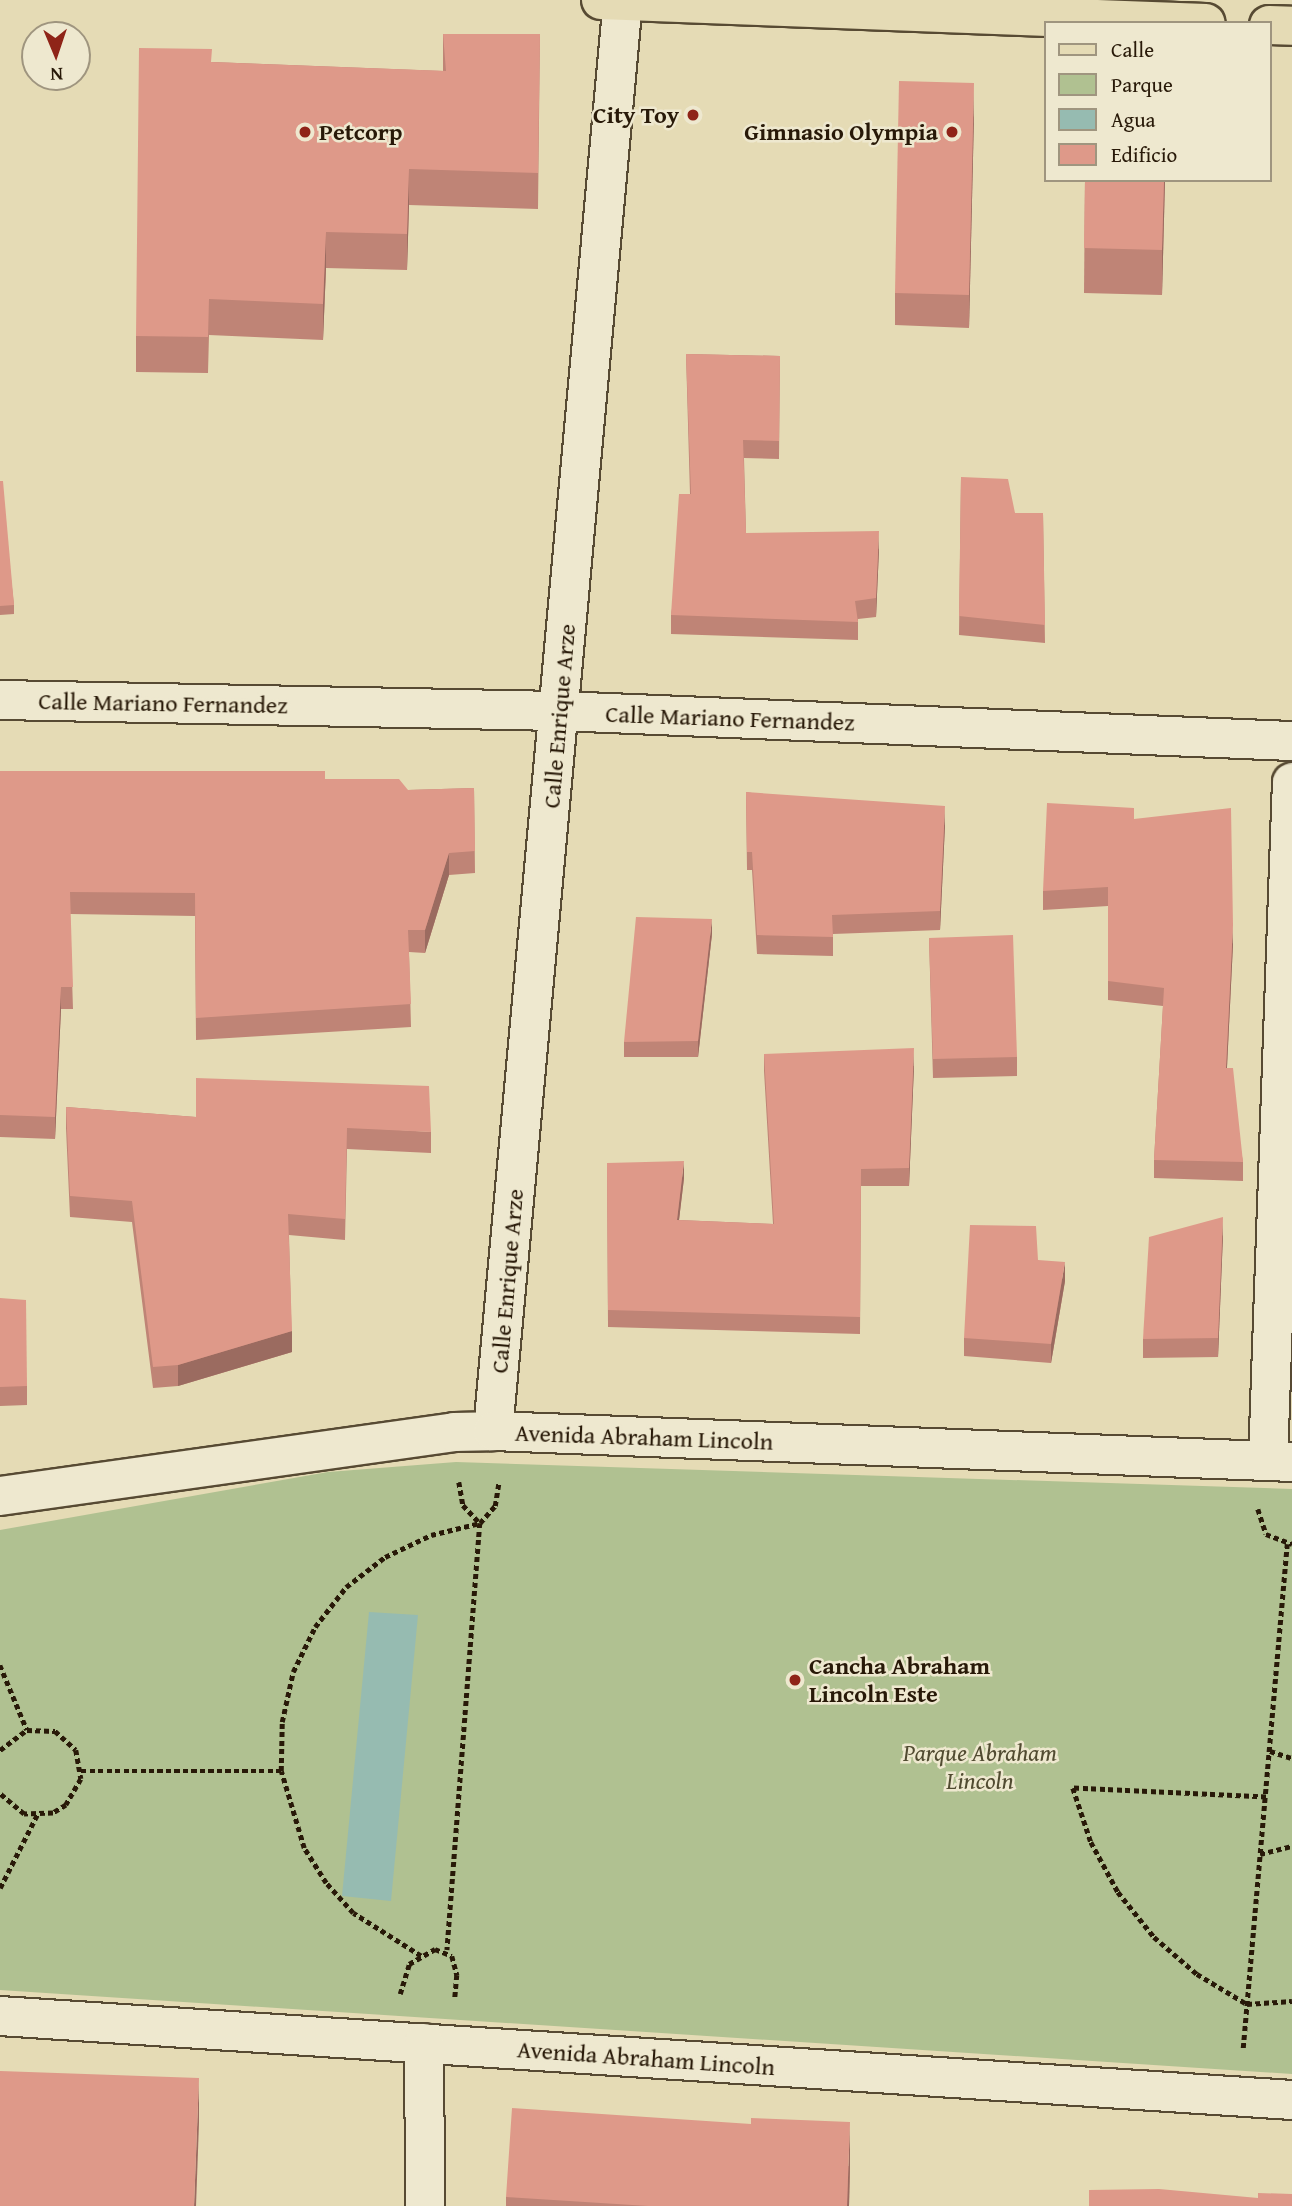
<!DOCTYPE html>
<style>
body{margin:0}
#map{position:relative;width:1292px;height:2206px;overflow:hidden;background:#e5dbb5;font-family:"Gentium Book Plus",serif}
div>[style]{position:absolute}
.green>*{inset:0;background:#b0c191}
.water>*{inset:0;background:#96bbb1}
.path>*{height:4.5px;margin-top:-2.25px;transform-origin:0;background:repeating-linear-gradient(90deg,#281908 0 5px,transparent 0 8.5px)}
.roads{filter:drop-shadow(2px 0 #574a33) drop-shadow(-2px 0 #574a33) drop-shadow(0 2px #574a33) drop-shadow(0 -2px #574a33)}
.minor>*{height:38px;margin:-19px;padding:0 19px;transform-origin:19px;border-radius:19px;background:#eee8cf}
.primary>*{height:38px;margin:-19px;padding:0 19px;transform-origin:19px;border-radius:19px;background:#e5dbb5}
.wall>*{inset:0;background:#bf8476}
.shaded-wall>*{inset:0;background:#9b6b60}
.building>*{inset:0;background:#de9989}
.dots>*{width:19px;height:19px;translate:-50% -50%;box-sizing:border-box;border:4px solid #eee8cf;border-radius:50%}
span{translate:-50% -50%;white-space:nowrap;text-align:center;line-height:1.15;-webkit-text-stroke:5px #eee8cf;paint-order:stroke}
.poi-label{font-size:24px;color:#281908;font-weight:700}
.right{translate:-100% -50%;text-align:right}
.left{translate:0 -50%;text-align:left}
.street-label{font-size:24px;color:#281908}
.park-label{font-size:24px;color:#514b31;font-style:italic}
.legend{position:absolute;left:1044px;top:21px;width:228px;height:161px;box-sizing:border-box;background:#eee8cf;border:2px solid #9f957f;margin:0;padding:9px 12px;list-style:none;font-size:21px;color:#281908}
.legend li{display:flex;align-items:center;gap:14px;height:35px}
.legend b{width:35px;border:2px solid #9f957f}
.north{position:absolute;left:21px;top:21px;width:70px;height:70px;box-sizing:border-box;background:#eee8cf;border:2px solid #9f957f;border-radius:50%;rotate:178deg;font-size:19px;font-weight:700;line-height:28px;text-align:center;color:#281908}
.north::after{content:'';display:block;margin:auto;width:24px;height:32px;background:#8f2418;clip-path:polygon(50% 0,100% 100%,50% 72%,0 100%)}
</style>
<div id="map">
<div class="green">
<i style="clip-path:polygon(456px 1462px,1292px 1489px,1292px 2074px,0 1990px,0 1530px,328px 1472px)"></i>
</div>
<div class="water">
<i style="clip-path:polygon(369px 1612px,418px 1615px,391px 1901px,342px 1896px)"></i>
</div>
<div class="path">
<i style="left:459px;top:1482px;width:23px;rotate:80deg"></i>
<i style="left:463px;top:1505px;width:25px;rotate:47deg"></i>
<i style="left:480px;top:1523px;width:23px;rotate:-49deg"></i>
<i style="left:495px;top:1506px;width:25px;rotate:-81deg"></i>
<i style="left:1258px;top:1509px;width:26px;rotate:72deg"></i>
<i style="left:1266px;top:1534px;width:28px;rotate:21deg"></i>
<i style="left:0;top:1665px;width:70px;rotate:67.4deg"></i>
<i style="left:0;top:1750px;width:34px;rotate:-37deg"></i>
<i style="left:27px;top:1730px;width:28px;rotate:2deg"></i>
<i style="left:55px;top:1731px;width:28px;rotate:42deg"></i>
<i style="left:76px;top:1750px;width:29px;rotate:80deg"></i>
<i style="left:81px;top:1779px;width:30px;rotate:120deg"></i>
<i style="left:66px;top:1805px;width:15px;rotate:148deg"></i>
<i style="left:53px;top:1813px;width:29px;rotate:178deg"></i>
<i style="left:24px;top:1814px;width:31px;rotate:-140deg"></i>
<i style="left:1270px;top:1751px;width:23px;rotate:18deg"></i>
<i style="left:81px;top:1771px;width:200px"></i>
<i style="left:1266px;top:1797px;width:193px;rotate:-177.3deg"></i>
<i style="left:1073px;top:1788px;width:57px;rotate:71.6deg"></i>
<i style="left:1091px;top:1842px;width:57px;rotate:61.6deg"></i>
<i style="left:1118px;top:1892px;width:58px;rotate:51.3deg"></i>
<i style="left:1154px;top:1937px;width:57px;rotate:40.7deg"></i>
<i style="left:1197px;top:1974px;width:58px;rotate:31deg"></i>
<i style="left:1247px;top:2004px;width:45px;rotate:-3.8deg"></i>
<i style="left:1260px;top:1854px;width:33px;rotate:-14deg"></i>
<i style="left:0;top:1888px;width:82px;rotate:-63.1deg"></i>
<i style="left:421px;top:1956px;width:80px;rotate:-147.7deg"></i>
<i style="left:353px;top:1913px;width:40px;rotate:-132deg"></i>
<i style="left:326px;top:1883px;width:41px;rotate:-122.2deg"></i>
<i style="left:304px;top:1848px;width:80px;rotate:-106.6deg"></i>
<i style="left:281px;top:1771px;width:49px;rotate:-88.8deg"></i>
<i style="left:282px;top:1722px;width:51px;rotate:-77.6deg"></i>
<i style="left:293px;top:1672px;width:50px;rotate:-63.9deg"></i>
<i style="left:315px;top:1627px;width:51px;rotate:-52.2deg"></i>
<i style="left:346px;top:1587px;width:49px;rotate:-37.6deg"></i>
<i style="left:385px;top:1557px;width:51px;rotate:-25.6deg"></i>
<i style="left:431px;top:1535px;width:50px;rotate:-13.8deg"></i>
<i style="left:480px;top:1523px;width:428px;rotate:94.4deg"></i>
<i style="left:400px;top:1994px;width:31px;rotate:-73deg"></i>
<i style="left:409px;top:1964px;width:30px;rotate:-30deg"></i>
<i style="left:435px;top:1949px;width:18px;rotate:22deg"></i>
<i style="left:452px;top:1956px;width:20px;rotate:75deg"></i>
<i style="left:457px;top:1975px;width:23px;rotate:95deg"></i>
<i style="left:1243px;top:2048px;width:506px;rotate:-85.01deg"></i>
</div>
<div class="roads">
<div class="minor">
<i style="left:0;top:700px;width:560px;rotate:1.13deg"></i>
<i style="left:560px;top:711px;width:733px;rotate:2.35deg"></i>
<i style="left:493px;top:1431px;width:1437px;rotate:-84.81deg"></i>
<i style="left:1268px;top:1461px;width:679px;rotate:-87.98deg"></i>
<i style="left:0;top:1496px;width:458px;rotate:-8deg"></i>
<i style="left:454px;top:1432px;width:39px;rotate:-1deg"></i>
<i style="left:493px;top:1431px;width:800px;rotate:2.22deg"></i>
<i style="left:0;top:2016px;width:1295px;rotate:3.72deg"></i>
<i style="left:424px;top:2043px;width:163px;rotate:89.6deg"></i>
</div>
<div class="primary">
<i style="left:601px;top:0;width:605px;rotate:2.18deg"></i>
<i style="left:1269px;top:25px;width:23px;rotate:2deg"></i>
</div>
</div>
<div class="wall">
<i style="clip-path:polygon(443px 34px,540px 34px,538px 209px,409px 205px,407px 270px,326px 268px,323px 340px,209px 335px,208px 373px,136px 372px,136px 336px,212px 62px,443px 71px)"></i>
<i style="clip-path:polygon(974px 115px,969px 328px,895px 325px,895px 293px)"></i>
<i style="clip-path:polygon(1085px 180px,1165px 180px,1162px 295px,1084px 293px)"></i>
<i style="clip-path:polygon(686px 354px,780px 356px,779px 459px,744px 458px,746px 533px,879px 549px,876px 617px,858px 619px,858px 640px,671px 634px,671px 615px,690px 494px)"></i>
<i style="clip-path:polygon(961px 477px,1015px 513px,1043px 513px,1045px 643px,959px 635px)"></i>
<i style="clip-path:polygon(0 481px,14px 605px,14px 614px,0 615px)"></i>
<i style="clip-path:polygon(0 771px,325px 779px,408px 790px,474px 788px,475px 873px,449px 875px,425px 953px,409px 952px,411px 1027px,196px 1040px,195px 916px,70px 914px,73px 1009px,61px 1009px,55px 1139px,0 1137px)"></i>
<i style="clip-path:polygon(746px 792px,945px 825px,940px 930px,833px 934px,833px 956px,757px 954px,752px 870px,747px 870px)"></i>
<i style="clip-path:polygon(1134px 819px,1233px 944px,1227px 1068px,1243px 1162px,1243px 1181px,1154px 1178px,1154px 1160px,1163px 1006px,1108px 1000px,1108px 906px,1043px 910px,1043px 891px)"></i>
<i style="clip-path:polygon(712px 934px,698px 1057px,624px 1057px,624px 1042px)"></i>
<i style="clip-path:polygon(929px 938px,1017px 1057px,1017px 1076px,933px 1078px)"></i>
<i style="clip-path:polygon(764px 1054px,914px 1066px,909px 1186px,861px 1186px,860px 1334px,608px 1327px,607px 1163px,684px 1178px,679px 1220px,773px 1224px,764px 1071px)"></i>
<i style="clip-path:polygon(66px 1107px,196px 1117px,431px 1132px,431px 1153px,347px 1149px,345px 1240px,289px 1235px,292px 1352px,178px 1386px,153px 1388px,132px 1222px,70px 1217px,66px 1128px)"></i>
<i style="clip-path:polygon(1223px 1235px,1218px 1357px,1143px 1358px,1143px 1339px)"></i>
<i style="clip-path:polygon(1038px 1260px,1065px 1281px,1051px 1363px,964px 1356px,964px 1338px)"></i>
<i style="clip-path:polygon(0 1298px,27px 1386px,27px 1405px,0 1406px)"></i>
<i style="clip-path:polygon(850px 2166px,849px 2206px,506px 2206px,506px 2197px)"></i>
</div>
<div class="shaded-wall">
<i style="clip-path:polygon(974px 83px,974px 115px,969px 328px,969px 295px)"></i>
<i style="clip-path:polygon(409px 169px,409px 205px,407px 270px,407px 234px)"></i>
<i style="clip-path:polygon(1164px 180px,1165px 180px,1162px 295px,1162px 250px)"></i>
<i style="clip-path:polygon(326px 232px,326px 268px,323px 340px,323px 304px)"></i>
<i style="clip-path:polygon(879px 531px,879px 549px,876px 617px,876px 598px)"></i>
<i style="clip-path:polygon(945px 806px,945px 825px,940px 930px,940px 911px)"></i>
<i style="clip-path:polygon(449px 853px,449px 875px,425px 953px,425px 930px)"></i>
<i style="clip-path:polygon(712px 919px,712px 934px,698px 1057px,698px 1041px)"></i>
<i style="clip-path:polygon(1233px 925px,1233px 944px,1226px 1087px,1226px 1068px)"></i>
<i style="clip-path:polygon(61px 987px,61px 1009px,55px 1139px,55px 1117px)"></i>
<i style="clip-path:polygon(914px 1048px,914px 1066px,909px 1186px,909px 1168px)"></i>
<i style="clip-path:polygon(684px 1161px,684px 1178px,677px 1237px,677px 1220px)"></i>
<i style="clip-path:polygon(1223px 1217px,1223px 1235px,1218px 1357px,1218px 1338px)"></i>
<i style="clip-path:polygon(1065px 1262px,1065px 1281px,1051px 1363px,1051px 1344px)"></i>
<i style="clip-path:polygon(292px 1331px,292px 1352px,178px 1386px,178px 1365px)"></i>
<i style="clip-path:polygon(199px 2078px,199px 2123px,196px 2206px,194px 2206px)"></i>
<i style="clip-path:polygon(850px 2122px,850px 2166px,849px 2206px,847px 2206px)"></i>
</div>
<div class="building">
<i style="clip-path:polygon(443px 34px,540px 34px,538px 173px,409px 169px,407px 234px,326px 232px,323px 304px,209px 299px,208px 337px,136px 336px,139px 48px,212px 49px,211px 62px,446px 71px)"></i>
<i style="clip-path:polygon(899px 81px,974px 83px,969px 295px,895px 293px)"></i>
<i style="clip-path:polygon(1085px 180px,1164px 180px,1162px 250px,1084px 248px)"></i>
<i style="clip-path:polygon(686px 354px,780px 356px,779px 441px,743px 440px,746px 533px,879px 531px,876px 598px,855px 601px,858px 622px,671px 615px,679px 494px,691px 494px)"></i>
<i style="clip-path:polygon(961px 477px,1008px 479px,1015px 513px,1043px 513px,1045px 625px,959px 616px)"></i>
<i style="clip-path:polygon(0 481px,3px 481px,14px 605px,0 606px)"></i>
<i style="clip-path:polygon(0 771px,325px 771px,325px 779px,399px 779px,408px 790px,474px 788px,475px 851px,449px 853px,425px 930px,408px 930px,411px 1004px,196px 1018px,195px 893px,70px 892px,73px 987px,61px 987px,55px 1117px,0 1115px)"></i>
<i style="clip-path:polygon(746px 792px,945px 806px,940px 911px,832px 915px,833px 937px,757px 935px,752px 852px,747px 852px)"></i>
<i style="clip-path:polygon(1047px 803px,1134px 808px,1134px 819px,1231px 808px,1233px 925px,1226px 1068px,1233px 1068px,1243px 1162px,1154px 1160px,1164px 988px,1108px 981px,1108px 887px,1043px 891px)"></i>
<i style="clip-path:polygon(636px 917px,712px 919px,698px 1041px,624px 1042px)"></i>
<i style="clip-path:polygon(1013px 935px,1017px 1057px,933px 1059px,929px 938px)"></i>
<i style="clip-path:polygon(914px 1048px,909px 1168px,861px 1169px,860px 1317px,608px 1310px,607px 1163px,684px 1161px,677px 1220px,774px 1224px,764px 1054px)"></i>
<i style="clip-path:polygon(196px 1078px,429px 1086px,431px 1132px,347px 1128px,345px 1219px,288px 1214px,292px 1331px,178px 1365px,153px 1367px,132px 1201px,70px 1196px,66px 1107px,196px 1117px)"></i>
<i style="clip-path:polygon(1223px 1217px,1218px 1338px,1143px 1339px,1149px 1237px)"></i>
<i style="clip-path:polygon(970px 1225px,1036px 1226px,1038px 1260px,1065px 1262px,1051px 1344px,964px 1338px)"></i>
<i style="clip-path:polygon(0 1298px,26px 1300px,27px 1386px,0 1387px)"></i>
<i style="clip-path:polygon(0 2071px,199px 2078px,194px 2206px,0 2206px)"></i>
<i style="clip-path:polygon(512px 2108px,751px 2124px,751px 2118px,850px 2122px,847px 2206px,648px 2206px,506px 2197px)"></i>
<i style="clip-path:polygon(1159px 2189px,1258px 2198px,1258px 2193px,1292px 2194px,1292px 2206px,1089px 2206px,1089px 2190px)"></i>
</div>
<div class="dots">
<i style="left:693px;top:115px;background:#8f2418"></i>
<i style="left:305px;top:132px;background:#8f2418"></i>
<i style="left:952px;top:132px;background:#8f2418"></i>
<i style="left:795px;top:1680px;background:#8f2418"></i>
</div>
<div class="poi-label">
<span class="right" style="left:679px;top:115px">City Toy</span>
<span class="left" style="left:319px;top:132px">Petcorp</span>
<span class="right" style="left:938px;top:132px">Gimnasio Olympia</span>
<span class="left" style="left:809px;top:1680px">Cancha Abraham<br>Lincoln Este</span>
</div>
<div class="street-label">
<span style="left:163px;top:703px;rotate:1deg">Calle Mariano Fernandez</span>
<span style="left:559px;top:716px;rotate:-85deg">Calle Enrique Arze</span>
<span style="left:730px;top:718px;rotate:2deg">Calle Mariano Fernandez</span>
<span style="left:507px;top:1281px;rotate:-85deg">Calle Enrique Arze</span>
<span style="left:644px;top:1437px;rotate:2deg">Avenida Abraham Lincoln</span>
<span style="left:646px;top:2058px;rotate:4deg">Avenida Abraham Lincoln</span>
</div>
<div class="park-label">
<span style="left:980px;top:1767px">Parque Abraham<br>Lincoln</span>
</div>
<ul class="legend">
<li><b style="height:9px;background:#e5dbb5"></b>Calle</li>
<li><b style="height:19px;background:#b0c191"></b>Parque</li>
<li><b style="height:19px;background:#96bbb1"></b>Agua</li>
<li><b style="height:19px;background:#de9989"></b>Edificio</li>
</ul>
<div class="north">N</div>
</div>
